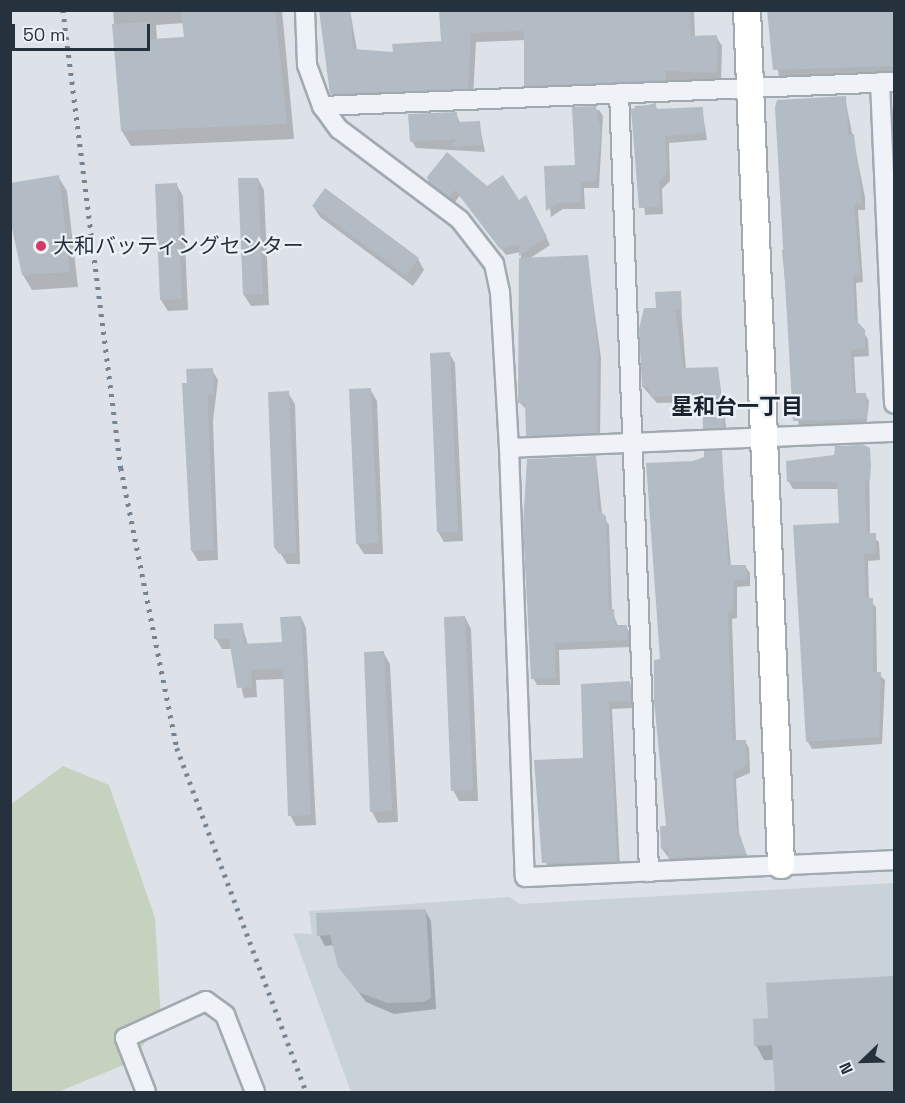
<!DOCTYPE html>
<meta charset="utf-8">
<style>
body{margin:0}
#map{position:relative;width:905px;height:1103px;overflow:hidden;background:#dce2e7;font-family:"Space Grotesk","Noto Sans JP",sans-serif}
div>[style]{position:absolute}
.built>*{inset:0;background:#cad2d9}
.green>*{inset:0;background:#c5d2bd}
.shadow>*{inset:0;background:#0003}
.building>*{inset:0;background:#b3bcc4}
.roads{filter:drop-shadow(2px 0 #a1aab1) drop-shadow(-2px 0 #a1aab1) drop-shadow(0 2px #a1aab1) drop-shadow(0 -2px #a1aab1)}
.street>*{height:18px;margin:-9px;padding:0 9px;transform-origin:9px;border-radius:9px;background:#eff2f6}
.secondary>*{height:26px;margin:-13px;padding:0 13px;transform-origin:13px;border-radius:13px;background:#fff}
.rail>*{height:4.5px;margin-top:-2.25px;transform-origin:0;background:repeating-linear-gradient(90deg,#758492 0 3px,transparent 0 9px)}
.dots>*{width:16px;height:16px;translate:-50% -50%;box-sizing:border-box;border:3px solid #ecf1f5;border-radius:50%}
span{translate:-50% -50%;white-space:nowrap;text-align:center;line-height:1.15;-webkit-text-stroke:4.5px #ecf1f5;paint-order:stroke}
.poi-label{font-size:21px;color:#25323e}
.left{translate:0 -50%;text-align:left}
.neighbourhood-label{font-size:22px;color:#18232f;font-weight:700}
.frame{position:absolute;inset:0;border:12px solid #25323e;pointer-events:none}
.north{position:absolute;left:833px;top:1031px;width:60px;height:60px;-webkit-text-stroke:4px #ecf1f5;paint-order:stroke;rotate:247deg;font-size:16px;font-weight:700;line-height:24px;text-align:center;color:#25323e}
.north::after{content:'';display:block;margin:auto;width:21px;height:27px;background:#25323e;clip-path:polygon(50% 0,100% 100%,50% 72%,0 100%)}
.scale{position:absolute;left:12px;top:24px;width:138px;height:27px;box-sizing:border-box;border:3px solid #25323e;border-top:0;padding-left:8px;font-size:18px;line-height:21px;white-space:nowrap;color:#25323e;-webkit-text-stroke:4px #ecf1f5;paint-order:stroke}
</style>
<div id="map">
<div class="built">
<i style="clip-path:polygon(894px 883px,894px 1092px,351px 1092px,293px 933px,312px 934px,309px 911px,509px 897px,520px 904px)"></i>
</div>
<div class="green">
<i style="clip-path:polygon(63px 766px,109px 785px,155px 918px,161px 1020px,131px 1062px,58px 1092px,11px 1092px,10px 805px)"></i>
</div>
<div class="shadow">
<i style="clip-path:polygon(evenodd,113px 10px,282px 10px,294px 139px,131px 146px,122px 131px,113px 10px,184px 23px,185px 38px,157px 40px,156px 25px,184px 23px)"></i>
<i style="clip-path:polygon(321px 10px,350px 10px,357px 50px,395px 54px,442px 43px,441px 10px,694px 10px,695px 37px,716px 36px,722px 46px,721px 82px,670px 81px,671px 90px,531px 95px,525px 86px,526px 40px,476px 42px,473px 98px,337px 103px)"></i>
<i style="clip-path:polygon(768px 10px,894px 10px,894px 72px,779px 77px)"></i>
<i style="clip-path:polygon(845px 98px,865px 197px,865px 210px,858px 210px,863px 282px,856px 283px,858px 325px,868px 339px,869px 356px,854px 357px,856px 395px,865px 394px,869px 401px,866px 429px,799px 428px,782px 250px,788px 250px)"></i>
<i style="clip-path:polygon(655px 105px,658px 110px,702px 108px,707px 140px,669px 143px,670px 181px,662px 189px,663px 214px,645px 215px,635px 106px)"></i>
<i style="clip-path:polygon(574px 108px,599px 110px,603px 116px,599px 188px,584px 188px,585px 209px,563px 209px,551px 217px,546px 168px,576px 166px)"></i>
<i style="clip-path:polygon(456px 113px,460px 123px,479px 122px,485px 152px,416px 148px,412px 141px)"></i>
<i style="clip-path:polygon(58px 176px,67px 191px,78px 287px,32px 290px,23px 275px)"></i>
<i style="clip-path:polygon(258px 179px,264px 190px,269px 305px,251px 306px,244px 295px)"></i>
<i style="clip-path:polygon(430px 182px,487px 188px,530px 204px,550px 245px,529px 259px,587px 257px,601px 358px,600px 440px,532px 443px,527px 410px,519px 402px,521px 252px,506px 255px,460px 195px,454px 204px)"></i>
<i style="clip-path:polygon(176px 184px,183px 196px,188px 310px,168px 311px,161px 300px)"></i>
<i style="clip-path:polygon(313px 206px,418px 259px,424px 270px,413px 286px,320px 217px)"></i>
<i style="clip-path:polygon(680px 293px,686px 370px,718px 369px,727px 434px,709px 435px,704px 402px,657px 403px,643px 387px,657px 309px)"></i>
<i style="clip-path:polygon(449px 353px,455px 363px,463px 541px,444px 542px,438px 532px,431px 354px)"></i>
<i style="clip-path:polygon(212px 370px,218px 380px,213px 421px,218px 560px,198px 561px,192px 551px,189px 384px)"></i>
<i style="clip-path:polygon(370px 389px,377px 401px,383px 554px,364px 554px,357px 543px)"></i>
<i style="clip-path:polygon(288px 393px,295px 404px,300px 564px,287px 564px,276px 546px)"></i>
<i style="clip-path:polygon(869px 449px,870px 535px,879px 542px,880px 560px,868px 561px,869px 600px,876px 607px,877px 673px,885px 680px,882px 744px,812px 749px,808px 742px,840px 525px,839px 489px,793px 489px,789px 482px,835px 457px)"></i>
<i style="clip-path:polygon(721px 452px,731px 567px,745px 566px,750px 573px,750px 586px,737px 587px,737px 618px,732px 619px,736px 742px,745px 741px,749px 748px,750px 773px,736px 779px,739px 833px,749px 861px,674px 865px,662px 849px,668px 827px,661px 661px,693px 462px)"></i>
<i style="clip-path:polygon(596px 457px,602px 514px,609px 525px,612px 611px,618px 626px,626px 626px,630px 633px,631px 647px,559px 650px,560px 685px,537px 685px,533px 678px)"></i>
<i style="clip-path:polygon(301px 617px,306px 628px,316px 825px,296px 826px,290px 815px,285px 679px,256px 680px,257px 697px,244px 698px,232px 649px,222px 649px,216px 639px,242px 625px,248px 645px,283px 643px)"></i>
<i style="clip-path:polygon(465px 617px,471px 629px,478px 801px,459px 801px,453px 790px)"></i>
<i style="clip-path:polygon(383px 652px,390px 664px,398px 822px,378px 823px,372px 812px)"></i>
<i style="clip-path:polygon(630px 682px,634px 708px,612px 709px,620px 868px,547px 870px,535px 762px,584px 760px,583px 686px)"></i>
<i style="clip-path:polygon(425px 910px,431px 921px,436px 1009px,394px 1014px,366px 1002px,339px 966px,334px 945px,325px 946px,319px 935px)"></i>
<i style="clip-path:polygon(893px 978px,894px 1092px,776px 1092px,775px 1060px,764px 1060px,756px 1045px,769px 1019px)"></i>
</div>
<div class="building">
<i style="clip-path:polygon(181px 10px,275px 10px,287px 124px,121px 131px,112px 24px,149px 22px,151px 39px,184px 37px)"></i>
<i style="clip-path:polygon(319px 10px,350px 10px,353px 49px,393px 52px,392px 44px,441px 41px,439px 10px,690px 10px,691px 36px,717px 35px,718px 63px,716px 73px,666px 71px,666px 80px,524px 86px,524px 31px,471px 33px,468px 89px,330px 94px)"></i>
<i style="clip-path:polygon(767px 10px,894px 10px,894px 66px,773px 70px)"></i>
<i style="clip-path:polygon(846px 96px,848px 135px,854px 134px,862px 203px,854px 204px,860px 275px,853px 276px,855px 319px,865px 330px,865px 349px,851px 350px,853px 393px,866px 393px,867px 419px,793px 421px,775px 107px,777px 100px)"></i>
<i style="clip-path:polygon(656px 103px,656px 109px,703px 107px,704px 133px,665px 136px,667px 173px,659px 182px,660px 207px,639px 208px,631px 109px)"></i>
<i style="clip-path:polygon(596px 106px,601px 132px,596px 181px,581px 182px,581px 202px,559px 203px,546px 211px,544px 166px,575px 165px,572px 107px)"></i>
<i style="clip-path:polygon(457px 112px,457px 122px,480px 121px,482px 145px,450px 147px,457px 139px,410px 142px,408px 114px)"></i>
<i style="clip-path:polygon(447px 152px,487px 186px,503px 175px,519px 200px,526px 195px,547px 237px,519px 256px,519px 245px,500px 249px,455px 190px,449px 198px,429px 183px,427px 177px)"></i>
<i style="clip-path:polygon(59px 175px,70px 272px,22px 275px,10px 219px,10px 183px)"></i>
<i style="clip-path:polygon(238px 178px,258px 178px,263px 294px,243px 295px)"></i>
<i style="clip-path:polygon(177px 183px,182px 299px,160px 300px,155px 184px)"></i>
<i style="clip-path:polygon(325px 188px,419px 258px,406px 276px,312px 206px)"></i>
<i style="clip-path:polygon(588px 255px,598px 350px,597px 433px,526px 436px,525px 403px,518px 403px,519px 258px)"></i>
<i style="clip-path:polygon(681px 291px,682px 309px,675px 309px,683px 368px,718px 367px,724px 428px,703px 429px,702px 395px,651px 397px,648px 387px,642px 387px,639px 329px,644px 308px,656px 308px,655px 292px)"></i>
<i style="clip-path:polygon(450px 352px,458px 532px,437px 532px,430px 353px)"></i>
<i style="clip-path:polygon(213px 368px,214px 395px,208px 395px,208px 409px,214px 550px,191px 551px,182px 383px,187px 383px,186px 369px)"></i>
<i style="clip-path:polygon(371px 388px,378px 543px,356px 544px,349px 389px)"></i>
<i style="clip-path:polygon(289px 391px,296px 546px,295px 553px,279px 554px,274px 547px,268px 392px)"></i>
<i style="clip-path:polygon(864px 445px,870px 448px,871px 466px,870px 480px,865px 481px,867px 533px,876px 533px,876px 553px,864px 554px,866px 598px,873px 598px,873px 672px,881px 672px,879px 737px,806px 742px,793px 525px,839px 523px,837px 482px,787px 482px,786px 461px,834px 455px,835px 446px)"></i>
<i style="clip-path:polygon(722px 450px,728px 565px,746px 565px,747px 579px,734px 580px,733px 611px,728px 612px,733px 740px,746px 740px,747px 765px,733px 772px,736px 824px,746px 854px,668px 858px,668px 849px,661px 849px,660px 826px,666px 826px,654px 700px,654px 660px,660px 659px,646px 463px,693px 461px,704px 457px,704px 451px)"></i>
<i style="clip-path:polygon(596px 456px,598px 510px,606px 516px,609px 609px,614px 609px,615px 625px,627px 625px,627px 640px,555px 643px,556px 678px,531px 679px,523px 525px,527px 459px)"></i>
<i style="clip-path:polygon(301px 616px,311px 815px,288px 816px,283px 669px,251px 670px,252px 687px,237px 688px,229px 639px,214px 639px,214px 624px,243px 623px,244px 644px,282px 642px,280px 617px)"></i>
<i style="clip-path:polygon(465px 616px,473px 790px,451px 791px,444px 617px)"></i>
<i style="clip-path:polygon(384px 651px,392px 811px,370px 812px,364px 652px)"></i>
<i style="clip-path:polygon(630px 681px,631px 701px,609px 702px,617px 862px,542px 863px,534px 760px,583px 758px,581px 684px)"></i>
<i style="clip-path:polygon(426px 909px,431px 998px,423px 1002px,387px 1003px,358px 992px,338px 967px,330px 935px,317px 936px,316px 913px)"></i>
<i style="clip-path:polygon(893px 976px,894px 1092px,775px 1092px,772px 1045px,754px 1046px,753px 1019px,768px 1018px,766px 983px)"></i>
</div>
<div class="roads">
<div class="street">
<i style="left:305px;top:10px;width:55px;rotate:87.9deg"></i>
<i style="left:307px;top:65px;width:44px;rotate:69.9deg"></i>
<i style="left:322px;top:106px;width:29px;rotate:54deg"></i>
<i style="left:339px;top:129px;width:151px;rotate:36.9deg"></i>
<i style="left:460px;top:220px;width:56px;rotate:52.3deg"></i>
<i style="left:494px;top:264px;width:29px;rotate:78deg"></i>
<i style="left:500px;top:292px;width:156px;rotate:86.7deg"></i>
<i style="left:509px;top:448px;width:429px;rotate:87.9deg"></i>
<i style="left:525px;top:877px;width:369px;rotate:-2.6deg"></i>
<i style="left:880px;top:82px;width:322px;rotate:87.5deg"></i>
<i style="left:619px;top:93px;width:780px;rotate:87.79deg"></i>
<i style="left:322px;top:106px;width:573px;rotate:-2.4deg"></i>
<i style="left:509px;top:448px;width:385px;rotate:-2.4deg"></i>
<i style="left:146px;top:1092px;width:58px;rotate:-111.3deg"></i>
<i style="left:125px;top:1038px;width:89px;rotate:-24.6deg"></i>
<i style="left:206px;top:1001px;width:24px;rotate:36deg"></i>
<i style="left:225px;top:1015px;width:83px;rotate:68.7deg"></i>
</div>
<div class="secondary">
<i style="left:747px;top:10px;width:856px;rotate:87.72deg"></i>
</div>
</div>
<div class="rail">
<i style="left:63px;top:10px;width:462px;rotate:82.8deg"></i>
<i style="left:121px;top:468px;width:286px;rotate:78.7deg"></i>
<i style="left:177px;top:748px;width:367px;rotate:69.4deg"></i>
</div>
<div class="dots">
<i style="left:41px;top:246px;background:#d43968"></i>
</div>
<div class="poi-label">
<span class="left" style="left:53px;top:246px">大和バッティングセンター</span>
</div>
<div class="neighbourhood-label">
<span style="left:737px;top:407px">星和台一丁目</span>
</div>
<div class="frame"></div>
<div class="north">N</div>
<div class="scale">50 m</div>
</div>
